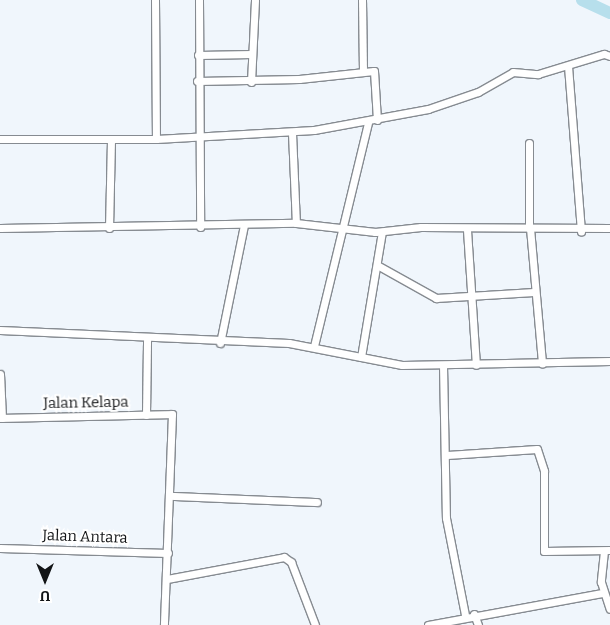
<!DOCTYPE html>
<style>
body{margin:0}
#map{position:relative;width:610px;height:625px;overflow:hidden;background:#f0f6fc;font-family:Bitter,serif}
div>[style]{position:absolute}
.river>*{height:12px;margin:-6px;padding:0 6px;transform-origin:6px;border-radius:6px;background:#b7dfec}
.roads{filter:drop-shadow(1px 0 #868b91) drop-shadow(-1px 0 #868b91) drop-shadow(0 1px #868b91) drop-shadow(0 -1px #868b91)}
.street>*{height:7px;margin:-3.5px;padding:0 3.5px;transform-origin:3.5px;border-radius:3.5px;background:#fff}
span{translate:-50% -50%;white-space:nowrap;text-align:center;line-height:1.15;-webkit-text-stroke:4px #fff;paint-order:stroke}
.street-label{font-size:15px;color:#121416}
.north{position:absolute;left:20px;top:555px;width:50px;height:50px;-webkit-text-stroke:4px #fff;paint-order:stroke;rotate:180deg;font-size:14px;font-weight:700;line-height:20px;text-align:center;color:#121416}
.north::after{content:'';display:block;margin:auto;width:18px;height:22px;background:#121416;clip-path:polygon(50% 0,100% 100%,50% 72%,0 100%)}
</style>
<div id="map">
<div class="river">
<i style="left:582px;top:0;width:31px;rotate:25deg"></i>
</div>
<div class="roads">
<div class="street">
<i style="left:155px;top:0;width:139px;rotate:89.6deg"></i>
<i style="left:199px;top:0;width:227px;rotate:89.7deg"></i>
<i style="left:362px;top:0;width:71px;rotate:89.2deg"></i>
<i style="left:198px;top:55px;width:54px;rotate:-1.1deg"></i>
<i style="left:568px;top:66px;width:166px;rotate:85.5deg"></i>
<i style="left:197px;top:81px;width:102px;rotate:-1.1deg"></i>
<i style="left:299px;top:79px;width:75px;rotate:-6.1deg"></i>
<i style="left:374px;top:71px;width:49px;rotate:86.5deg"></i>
<i style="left:251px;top:82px;width:82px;rotate:-87.2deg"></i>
<i style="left:292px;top:133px;width:90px;rotate:87.5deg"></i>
<i style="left:0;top:139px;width:156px"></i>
<i style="left:156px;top:139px;width:158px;rotate:-3.3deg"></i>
<i style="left:314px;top:130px;width:116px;rotate:-10.4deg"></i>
<i style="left:428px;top:109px;width:53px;rotate:-18.8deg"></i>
<i style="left:478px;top:92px;width:40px;rotate:-29.7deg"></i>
<i style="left:513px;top:72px;width:25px;rotate:5deg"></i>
<i style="left:538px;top:74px;width:69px;rotate:-16.9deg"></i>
<i style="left:604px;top:54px;width:6px;rotate:18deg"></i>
<i style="left:529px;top:143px;width:85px;rotate:90deg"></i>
<i style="left:0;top:228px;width:296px;rotate:-1deg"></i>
<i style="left:296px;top:223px;width:80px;rotate:6.5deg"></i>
<i style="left:375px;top:232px;width:46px;rotate:-6.2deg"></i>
<i style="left:421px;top:227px;width:189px;rotate:0.3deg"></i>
<i style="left:109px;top:228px;width:88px;rotate:-88.7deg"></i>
<i style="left:530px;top:228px;width:136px;rotate:84.9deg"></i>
<i style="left:467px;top:230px;width:135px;rotate:86.2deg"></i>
<i style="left:377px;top:265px;width:68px;rotate:29.2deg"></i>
<i style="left:436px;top:298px;width:98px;rotate:-3.5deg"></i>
<i style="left:0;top:330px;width:289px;rotate:2.6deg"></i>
<i style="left:289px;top:343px;width:115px;rotate:11deg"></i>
<i style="left:402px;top:365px;width:208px;rotate:-1.1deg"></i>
<i style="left:220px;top:343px;width:120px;rotate:-78.5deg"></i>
<i style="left:314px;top:346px;width:230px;rotate:-76.4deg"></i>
<i style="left:361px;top:357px;width:127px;rotate:-80.5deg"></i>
<i style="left:443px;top:365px;width:153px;rotate:88.9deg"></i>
<i style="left:446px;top:518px;width:99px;rotate:78.9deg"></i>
<i style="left:0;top:374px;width:44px;rotate:87.4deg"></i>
<i style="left:146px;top:415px;width:76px;rotate:-89.2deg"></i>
<i style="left:0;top:418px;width:172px;rotate:-1.3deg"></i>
<i style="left:172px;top:414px;width:211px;rotate:92.2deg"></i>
<i style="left:447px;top:455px;width:90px;rotate:-3.8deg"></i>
<i style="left:537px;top:449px;width:23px;rotate:72deg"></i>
<i style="left:544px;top:471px;width:80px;rotate:90deg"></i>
<i style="left:544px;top:551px;width:66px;rotate:-0.9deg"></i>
<i style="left:172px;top:496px;width:145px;rotate:2.4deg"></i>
<i style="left:0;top:548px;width:168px;rotate:1.7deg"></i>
<i style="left:604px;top:551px;width:31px;rotate:96deg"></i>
<i style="left:601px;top:582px;width:28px;rotate:72deg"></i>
<i style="left:167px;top:579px;width:119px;rotate:-10.6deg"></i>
<i style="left:284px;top:557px;width:9px;rotate:36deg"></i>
<i style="left:291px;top:562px;width:67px;rotate:69.1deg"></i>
<i style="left:474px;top:614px;width:12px;rotate:70deg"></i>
<i style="left:428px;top:625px;width:177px;rotate:-10.4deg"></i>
</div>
</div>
<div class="street-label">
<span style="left:86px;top:403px;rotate:-1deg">Jalan Kelapa</span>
<span style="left:85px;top:537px;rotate:2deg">Jalan Antara</span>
</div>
<div class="north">U</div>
</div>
